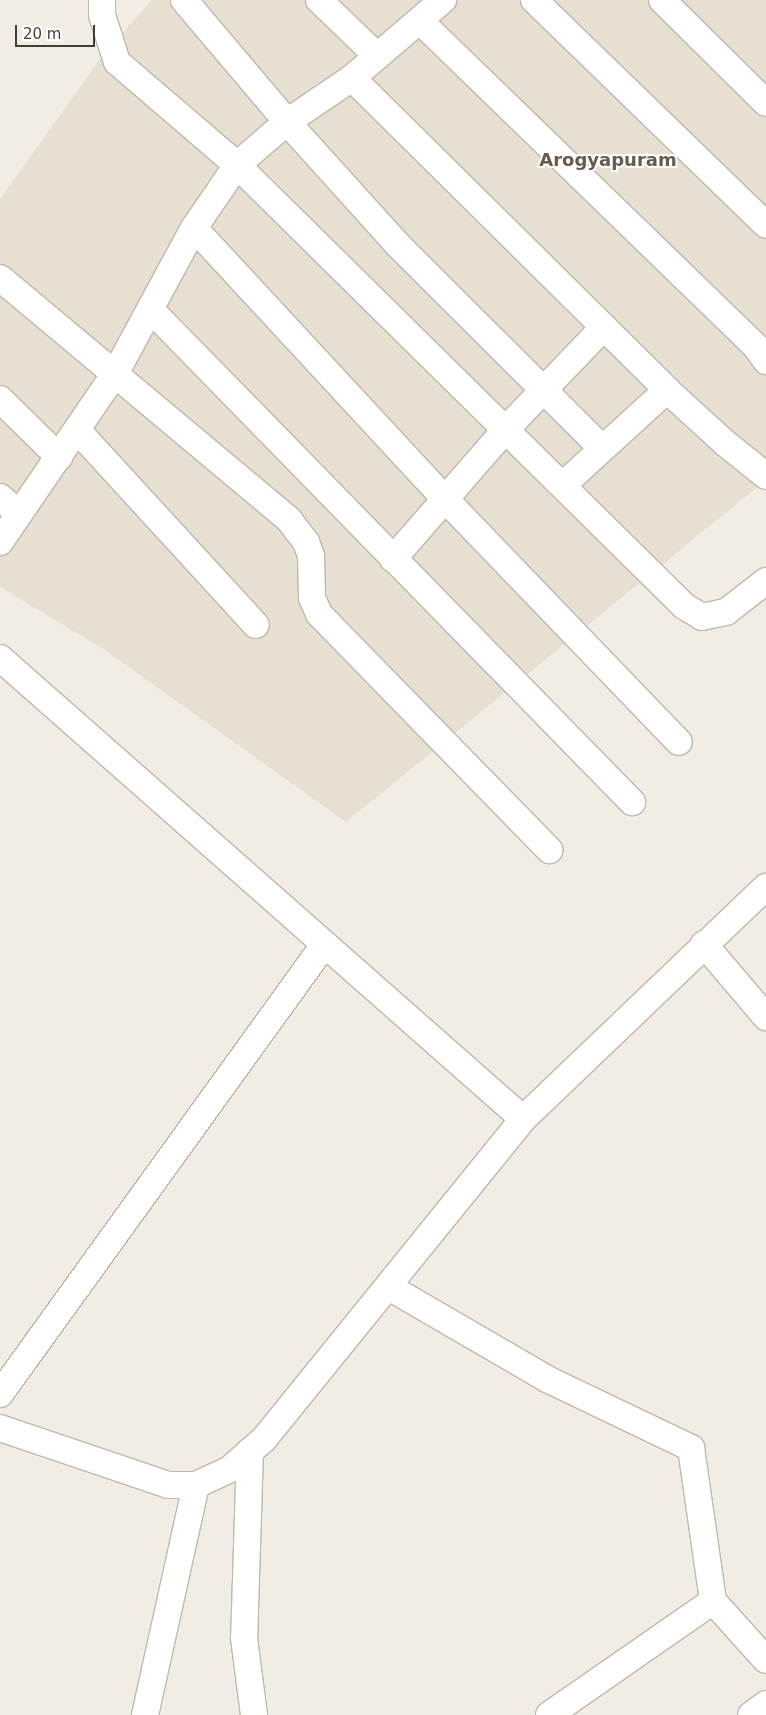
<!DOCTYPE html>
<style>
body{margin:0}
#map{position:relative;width:766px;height:1715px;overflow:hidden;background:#f2ede4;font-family:"DejaVu Sans",sans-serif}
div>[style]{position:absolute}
.residential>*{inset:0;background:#e6dfd2}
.roads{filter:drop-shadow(1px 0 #c0b8aa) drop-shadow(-1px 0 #c0b8aa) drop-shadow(0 1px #c0b8aa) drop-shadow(0 -1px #c0b8aa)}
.street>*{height:26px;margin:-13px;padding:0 13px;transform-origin:13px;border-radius:13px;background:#fff}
span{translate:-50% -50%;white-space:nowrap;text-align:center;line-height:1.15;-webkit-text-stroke:4px #fff;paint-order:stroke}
.quarter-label{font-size:18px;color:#665b4c;font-weight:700}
.scale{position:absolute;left:15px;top:25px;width:80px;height:22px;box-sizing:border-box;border:2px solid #443d34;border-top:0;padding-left:6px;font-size:15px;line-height:18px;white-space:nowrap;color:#443d34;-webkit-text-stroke:4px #fff;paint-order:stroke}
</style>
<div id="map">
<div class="residential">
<i style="clip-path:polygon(152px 0,766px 0,766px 480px,346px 822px,102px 648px,0 587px,0 199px,103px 55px)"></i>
</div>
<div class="roads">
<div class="street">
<i style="left:102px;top:0;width:15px;rotate:90deg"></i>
<i style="left:102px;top:15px;width:49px;rotate:72.3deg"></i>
<i style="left:117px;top:62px;width:158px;rotate:40.6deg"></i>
<i style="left:237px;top:165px;width:628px;rotate:44.61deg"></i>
<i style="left:684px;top:606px;width:21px;rotate:31deg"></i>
<i style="left:702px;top:617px;width:25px;rotate:-12deg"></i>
<i style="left:726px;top:612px;width:51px;rotate:-37.8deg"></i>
<i style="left:184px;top:0;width:160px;rotate:49.8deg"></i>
<i style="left:287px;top:122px;width:166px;rotate:47.9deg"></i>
<i style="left:398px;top:245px;width:288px;rotate:44.9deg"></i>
<i style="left:319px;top:0;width:81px;rotate:44deg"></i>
<i style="left:534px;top:0;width:323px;rotate:44.1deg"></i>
<i style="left:662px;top:0;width:146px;rotate:44.7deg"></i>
<i style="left:421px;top:22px;width:468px;rotate:44.1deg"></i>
<i style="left:757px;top:348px;width:16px;rotate:55deg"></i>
<i style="left:352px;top:78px;width:443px;rotate:44.7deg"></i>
<i style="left:667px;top:390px;width:79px;rotate:42.4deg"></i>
<i style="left:725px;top:443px;width:53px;rotate:38.8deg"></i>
<i style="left:194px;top:228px;width:369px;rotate:47.2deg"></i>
<i style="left:445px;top:499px;width:337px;rotate:46.1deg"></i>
<i style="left:0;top:278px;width:377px;rotate:39.9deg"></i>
<i style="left:289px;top:520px;width:28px;rotate:52deg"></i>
<i style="left:306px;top:542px;width:15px;rotate:70deg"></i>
<i style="left:311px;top:556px;width:42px;rotate:88.6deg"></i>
<i style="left:312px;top:598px;width:17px;rotate:66deg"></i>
<i style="left:319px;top:614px;width:330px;rotate:45.7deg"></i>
<i style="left:152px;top:311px;width:687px;rotate:45.65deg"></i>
<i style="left:0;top:399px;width:83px;rotate:44.5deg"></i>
<i style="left:78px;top:431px;width:263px;rotate:47.5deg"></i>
<i style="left:564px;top:484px;width:139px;rotate:-42.4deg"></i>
<i style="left:0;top:497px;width:25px;rotate:42deg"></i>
<i style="left:0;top:542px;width:206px;rotate:-55.7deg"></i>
<i style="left:116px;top:372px;width:164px;rotate:-61.6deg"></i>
<i style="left:194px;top:228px;width:76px;rotate:-55.7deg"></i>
<i style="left:237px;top:165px;width:66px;rotate:-40.7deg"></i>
<i style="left:287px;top:122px;width:78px;rotate:-34.1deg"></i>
<i style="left:352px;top:78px;width:120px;rotate:-40.6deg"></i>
<i style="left:393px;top:559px;width:174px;rotate:-49deg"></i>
<i style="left:507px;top:428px;width:140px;rotate:-46.2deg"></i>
<i style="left:0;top:658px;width:697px;rotate:41.39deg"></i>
<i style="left:704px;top:944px;width:96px;rotate:49.7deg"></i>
<i style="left:389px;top:1287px;width:183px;rotate:30.2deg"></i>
<i style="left:547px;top:1379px;width:160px;rotate:25.6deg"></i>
<i style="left:691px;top:1448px;width:155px;rotate:81.8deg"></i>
<i style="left:713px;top:1601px;width:79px;rotate:48.1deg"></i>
<i style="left:0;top:1394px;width:554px;rotate:-54.19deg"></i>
<i style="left:0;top:1428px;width:177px;rotate:18.7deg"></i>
<i style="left:168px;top:1485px;width:28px"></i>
<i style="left:196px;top:1485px;width:38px;rotate:-25deg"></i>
<i style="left:230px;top:1469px;width:45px;rotate:-41.4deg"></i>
<i style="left:264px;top:1439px;width:412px;rotate:-51deg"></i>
<i style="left:523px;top:1119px;width:336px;rotate:-43.7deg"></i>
<i style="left:250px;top:1451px;width:187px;rotate:91.8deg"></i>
<i style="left:244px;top:1638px;width:78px;rotate:82.6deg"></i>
<i style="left:145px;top:1715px;width:236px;rotate:-77.5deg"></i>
<i style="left:549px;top:1715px;width:200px;rotate:-34.8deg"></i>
<i style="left:751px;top:1715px;width:19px;rotate:-36deg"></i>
</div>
</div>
<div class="quarter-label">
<span style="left:608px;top:160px">Arogyapuram</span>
</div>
<div class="scale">20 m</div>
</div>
